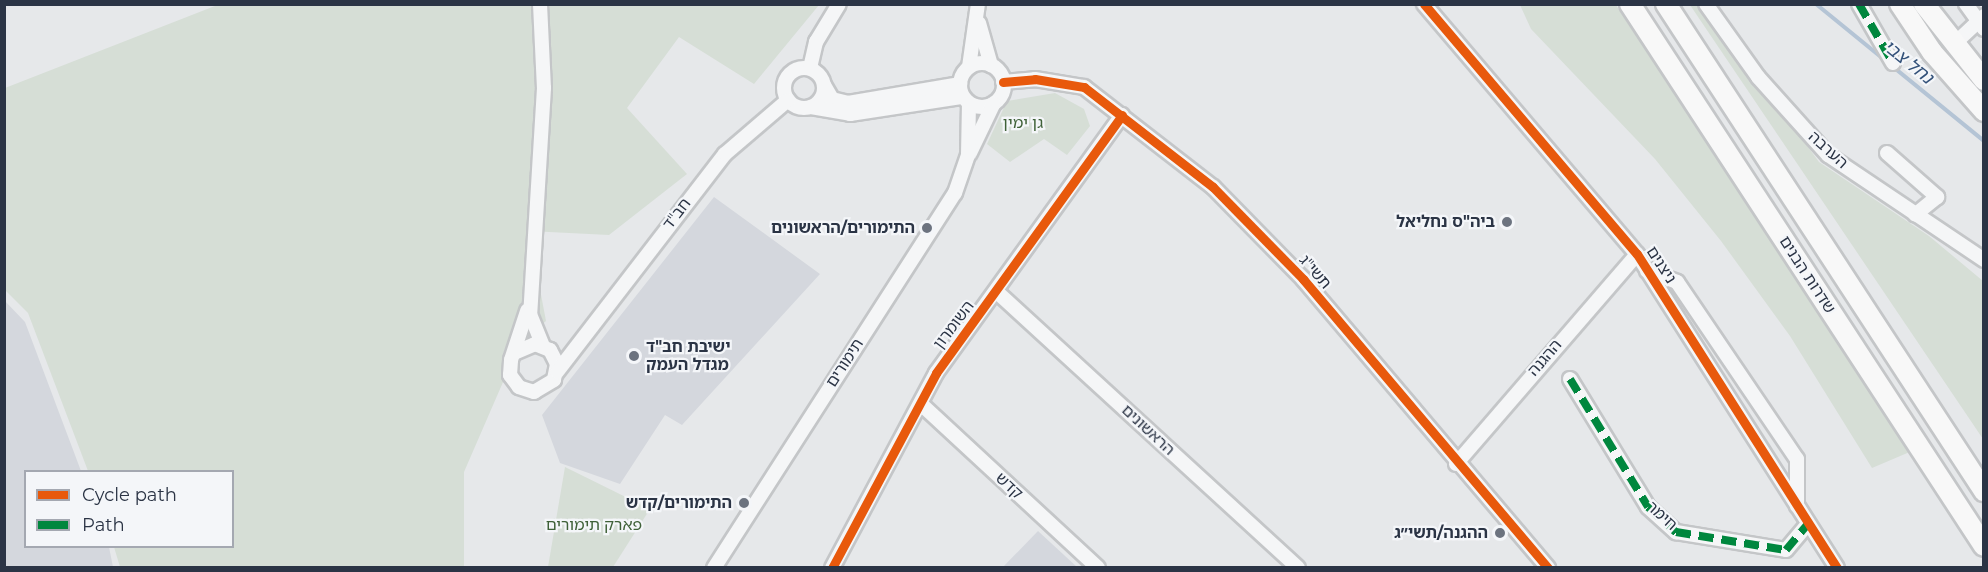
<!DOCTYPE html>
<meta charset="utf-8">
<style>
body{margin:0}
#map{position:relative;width:1988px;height:572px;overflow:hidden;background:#e6e8ea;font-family:Montserrat,"Noto Sans Hebrew",sans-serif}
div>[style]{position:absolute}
.built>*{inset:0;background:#d4d7dd}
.green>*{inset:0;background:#d6ded6}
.stream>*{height:4px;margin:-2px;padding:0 2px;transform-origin:2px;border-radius:2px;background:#b4c4d5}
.roads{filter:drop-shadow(2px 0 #c4c6c8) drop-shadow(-2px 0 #c4c6c8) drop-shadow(0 2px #c4c6c8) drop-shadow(0 -2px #c4c6c8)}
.street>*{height:14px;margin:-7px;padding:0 7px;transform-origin:7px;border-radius:7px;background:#f5f6f7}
.street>.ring{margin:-7px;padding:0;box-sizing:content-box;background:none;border:14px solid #f5f6f7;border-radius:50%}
.secondary>*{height:20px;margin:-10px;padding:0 10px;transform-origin:10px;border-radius:10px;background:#f8f8f8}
.quiet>*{height:8px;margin-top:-4px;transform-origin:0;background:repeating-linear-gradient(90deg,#00873e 0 15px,transparent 0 23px)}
.cycleway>*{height:9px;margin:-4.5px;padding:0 4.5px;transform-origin:4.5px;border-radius:4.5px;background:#e8590c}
.dots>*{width:16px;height:16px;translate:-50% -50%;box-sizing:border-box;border:3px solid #f4f6f9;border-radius:50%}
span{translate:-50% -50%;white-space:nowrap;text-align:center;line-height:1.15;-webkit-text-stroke:4.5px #f4f6f9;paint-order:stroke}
.park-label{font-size:16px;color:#3f6138}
.street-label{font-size:16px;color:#2b3445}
.poi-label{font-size:16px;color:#2b3445;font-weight:700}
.right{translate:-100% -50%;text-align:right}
.left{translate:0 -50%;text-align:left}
.water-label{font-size:18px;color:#34527a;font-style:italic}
.frame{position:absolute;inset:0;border:6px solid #2b3445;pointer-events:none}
.legend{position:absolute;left:24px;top:470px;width:210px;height:78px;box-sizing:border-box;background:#f4f6f9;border:2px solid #a4a8b1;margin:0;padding:8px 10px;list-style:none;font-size:18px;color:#2b3445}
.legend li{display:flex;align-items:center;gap:12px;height:30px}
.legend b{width:30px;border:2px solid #a4a8b1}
</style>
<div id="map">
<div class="built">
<i style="clip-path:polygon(714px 197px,820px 274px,682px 425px,665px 415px,620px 484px,560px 463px,542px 415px)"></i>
<i style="clip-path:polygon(4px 300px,25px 322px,81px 471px,26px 472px,26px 546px,109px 547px,113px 567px,5px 567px)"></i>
<i style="clip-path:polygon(1038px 531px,1077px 567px,1003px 567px)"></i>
</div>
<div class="green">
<i style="clip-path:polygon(220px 4px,819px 5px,754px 84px,679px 37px,627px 108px,687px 174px,609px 235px,529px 231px,546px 321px,520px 343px,464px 472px,464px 567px,120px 567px,114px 547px,232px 546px,232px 472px,88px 471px,28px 313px,5px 290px,5px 88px)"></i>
<i style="clip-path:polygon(1520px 5px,1616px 5px,1912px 451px,1872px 468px,1790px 336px,1721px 241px,1655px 159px,1531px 29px)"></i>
<i style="clip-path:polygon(1690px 5px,1704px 5px,1819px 162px,1929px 236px,1983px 281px,1983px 439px)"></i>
<i style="clip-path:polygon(1055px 93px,1084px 109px,1090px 126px,1067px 155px,1044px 139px,1010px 162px,987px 144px,1007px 101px)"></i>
<i style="clip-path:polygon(565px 467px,650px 509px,613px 567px,548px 567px)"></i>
</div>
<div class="stream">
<i style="left:1816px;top:4px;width:217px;rotate:39.2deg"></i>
</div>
<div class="roads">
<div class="street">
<i style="left:540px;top:4px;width:84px;rotate:87.3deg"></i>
<i style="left:544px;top:88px;width:226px;rotate:93.5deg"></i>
<i style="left:530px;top:314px;width:35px;rotate:68deg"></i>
<i style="left:1424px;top:4px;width:328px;rotate:49.6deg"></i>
<i style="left:1637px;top:254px;width:372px;rotate:57.5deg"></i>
<i style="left:1706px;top:4px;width:90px;rotate:54.5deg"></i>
<i style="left:1758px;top:77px;width:105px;rotate:48.1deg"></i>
<i style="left:1828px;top:155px;width:188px;rotate:33.9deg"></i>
<i style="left:1859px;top:4px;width:68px;rotate:60deg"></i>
<i style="left:1966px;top:4px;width:31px;rotate:54deg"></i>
<i style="left:979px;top:23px;width:44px;rotate:74.1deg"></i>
<i style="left:1953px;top:45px;width:42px;rotate:-43.1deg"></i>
<i class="ring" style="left:960px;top:63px;width:30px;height:30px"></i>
<i style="left:969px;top:67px;width:64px;rotate:-81.9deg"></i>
<i class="ring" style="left:784px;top:68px;width:26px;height:26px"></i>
<i style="left:810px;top:68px;width:27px;rotate:-77deg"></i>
<i style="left:816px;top:42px;width:44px;rotate:-58.8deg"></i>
<i style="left:1003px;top:82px;width:32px;rotate:-5deg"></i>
<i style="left:1035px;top:79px;width:50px;rotate:9.3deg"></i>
<i style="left:1084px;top:87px;width:163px;rotate:37.8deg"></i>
<i style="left:1213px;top:187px;width:129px;rotate:45.6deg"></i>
<i style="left:1303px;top:279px;width:379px;rotate:49.7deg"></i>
<i style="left:824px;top:85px;width:16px;rotate:60deg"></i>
<i style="left:832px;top:99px;width:16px;rotate:14deg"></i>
<i style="left:848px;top:103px;width:114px;rotate:-9.6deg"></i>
<i style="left:811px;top:107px;width:40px;rotate:10deg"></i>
<i style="left:850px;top:114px;width:114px;rotate:-8.6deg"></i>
<i style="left:970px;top:153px;width:55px;rotate:-64.4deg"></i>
<i style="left:1887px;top:153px;width:67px;rotate:41.3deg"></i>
<i style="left:1937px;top:197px;width:28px;rotate:141deg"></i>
<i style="left:1647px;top:271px;width:32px;rotate:20deg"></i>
<i style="left:1677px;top:282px;width:214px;rotate:55.9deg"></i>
<i style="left:1797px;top:459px;width:47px;rotate:90deg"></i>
<i style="left:997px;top:292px;width:408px;rotate:42.5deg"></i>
<i style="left:514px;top:353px;width:23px;rotate:-23deg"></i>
<i style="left:535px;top:344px;width:16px;rotate:22deg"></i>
<i style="left:550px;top:350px;width:16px;rotate:63deg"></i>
<i style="left:557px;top:364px;width:16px;rotate:101deg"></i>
<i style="left:554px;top:380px;width:23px;rotate:149deg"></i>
<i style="left:534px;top:392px;width:16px;rotate:-162deg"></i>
<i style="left:519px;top:387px;width:15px;rotate:-127deg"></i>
<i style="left:510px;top:375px;width:15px;rotate:-86deg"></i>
<i style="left:511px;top:360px;width:52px;rotate:-71.9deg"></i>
<i style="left:557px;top:372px;width:275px;rotate:-52.4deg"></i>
<i style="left:725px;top:154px;width:83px;rotate:-40.6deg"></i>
<i style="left:1570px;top:379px;width:150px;rotate:58.6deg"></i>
<i style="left:1648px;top:507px;width:38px;rotate:42deg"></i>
<i style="left:1676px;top:532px;width:111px;rotate:9.3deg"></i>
<i style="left:1786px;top:550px;width:34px;rotate:-50deg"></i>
<i style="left:921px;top:404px;width:241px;rotate:42.8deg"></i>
<i style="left:1456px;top:464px;width:277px;rotate:-49.2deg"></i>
<i style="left:714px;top:568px;width:446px;rotate:-57.3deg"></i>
<i style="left:955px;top:193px;width:40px;rotate:-71.1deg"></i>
<i style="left:968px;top:155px;width:52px;rotate:-88.9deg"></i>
<i style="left:832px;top:568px;width:221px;rotate:-61.9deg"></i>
<i style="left:936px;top:373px;width:318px;rotate:-54.2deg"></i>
</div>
<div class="secondary">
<i style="left:1630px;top:4px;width:647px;rotate:56.85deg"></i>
<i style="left:1666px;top:4px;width:582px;rotate:56.86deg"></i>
<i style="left:1900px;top:4px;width:58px;rotate:56.3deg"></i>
<i style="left:1932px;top:52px;width:79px;rotate:48.6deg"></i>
<i style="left:1924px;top:4px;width:97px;rotate:51.7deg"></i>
</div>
</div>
<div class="quiet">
<i style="left:1859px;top:4px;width:68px;rotate:60deg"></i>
<i style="left:1570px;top:379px;width:150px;rotate:58.6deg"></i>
<i style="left:1648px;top:507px;width:38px;rotate:42deg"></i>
<i style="left:1676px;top:532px;width:111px;rotate:9.3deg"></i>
<i style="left:1786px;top:550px;width:34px;rotate:-50deg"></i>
</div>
<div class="cycleway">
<i style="left:1424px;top:4px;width:328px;rotate:49.6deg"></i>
<i style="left:1637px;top:254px;width:372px;rotate:57.5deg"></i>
<i style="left:1003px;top:82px;width:32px;rotate:-5deg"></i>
<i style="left:1035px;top:79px;width:50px;rotate:9.3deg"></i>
<i style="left:1084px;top:87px;width:163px;rotate:37.8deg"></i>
<i style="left:1213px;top:187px;width:129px;rotate:45.6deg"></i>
<i style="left:1303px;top:279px;width:379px;rotate:49.7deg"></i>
<i style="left:832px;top:568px;width:221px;rotate:-61.9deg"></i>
<i style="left:936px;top:373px;width:318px;rotate:-54.2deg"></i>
</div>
<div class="dots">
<i style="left:1507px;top:222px;background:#6c737f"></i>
<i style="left:927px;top:228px;background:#6c737f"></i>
<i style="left:634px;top:356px;background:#6c737f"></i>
<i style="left:744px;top:503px;background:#6c737f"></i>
<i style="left:1500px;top:533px;background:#6c737f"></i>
</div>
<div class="park-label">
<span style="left:1023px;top:123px">גן ימין</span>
<span style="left:594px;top:525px">פארק תימורים</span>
</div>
<div class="street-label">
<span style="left:1828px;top:150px;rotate:42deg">הערבה</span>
<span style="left:677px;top:214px;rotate:-52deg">חב"ד</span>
<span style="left:1661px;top:265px;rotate:57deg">ניצנים</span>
<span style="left:1315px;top:272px;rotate:49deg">תשי"ג</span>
<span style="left:1807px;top:275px;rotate:57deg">שדרות הבנים</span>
<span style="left:954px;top:325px;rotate:-53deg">השומרון</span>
<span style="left:1545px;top:358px;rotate:-49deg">ההגנה</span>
<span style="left:845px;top:363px;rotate:-57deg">תימורים</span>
<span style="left:1148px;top:430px;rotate:43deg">הראשונים</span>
<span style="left:1009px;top:486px;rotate:43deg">קדש</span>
<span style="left:1662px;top:516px;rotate:42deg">חימר</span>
</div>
<div class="poi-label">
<span class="right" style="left:1495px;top:222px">ביה"ס נחליאל</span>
<span class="right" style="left:915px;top:228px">התימורים/הראשונים</span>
<span class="left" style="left:646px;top:356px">ישיבת חב"ד<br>מגדל העמק</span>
<span class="right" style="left:732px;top:503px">התימורים/קדש</span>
<span class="right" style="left:1488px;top:533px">ההגנה/תשי״ג</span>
</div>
<div class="water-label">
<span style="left:1908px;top:62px;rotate:39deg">נחל צבי</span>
</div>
<div class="frame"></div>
<ul class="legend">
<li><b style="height:8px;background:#e8590c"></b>Cycle path</li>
<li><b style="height:8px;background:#00873e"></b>Path</li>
</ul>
</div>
